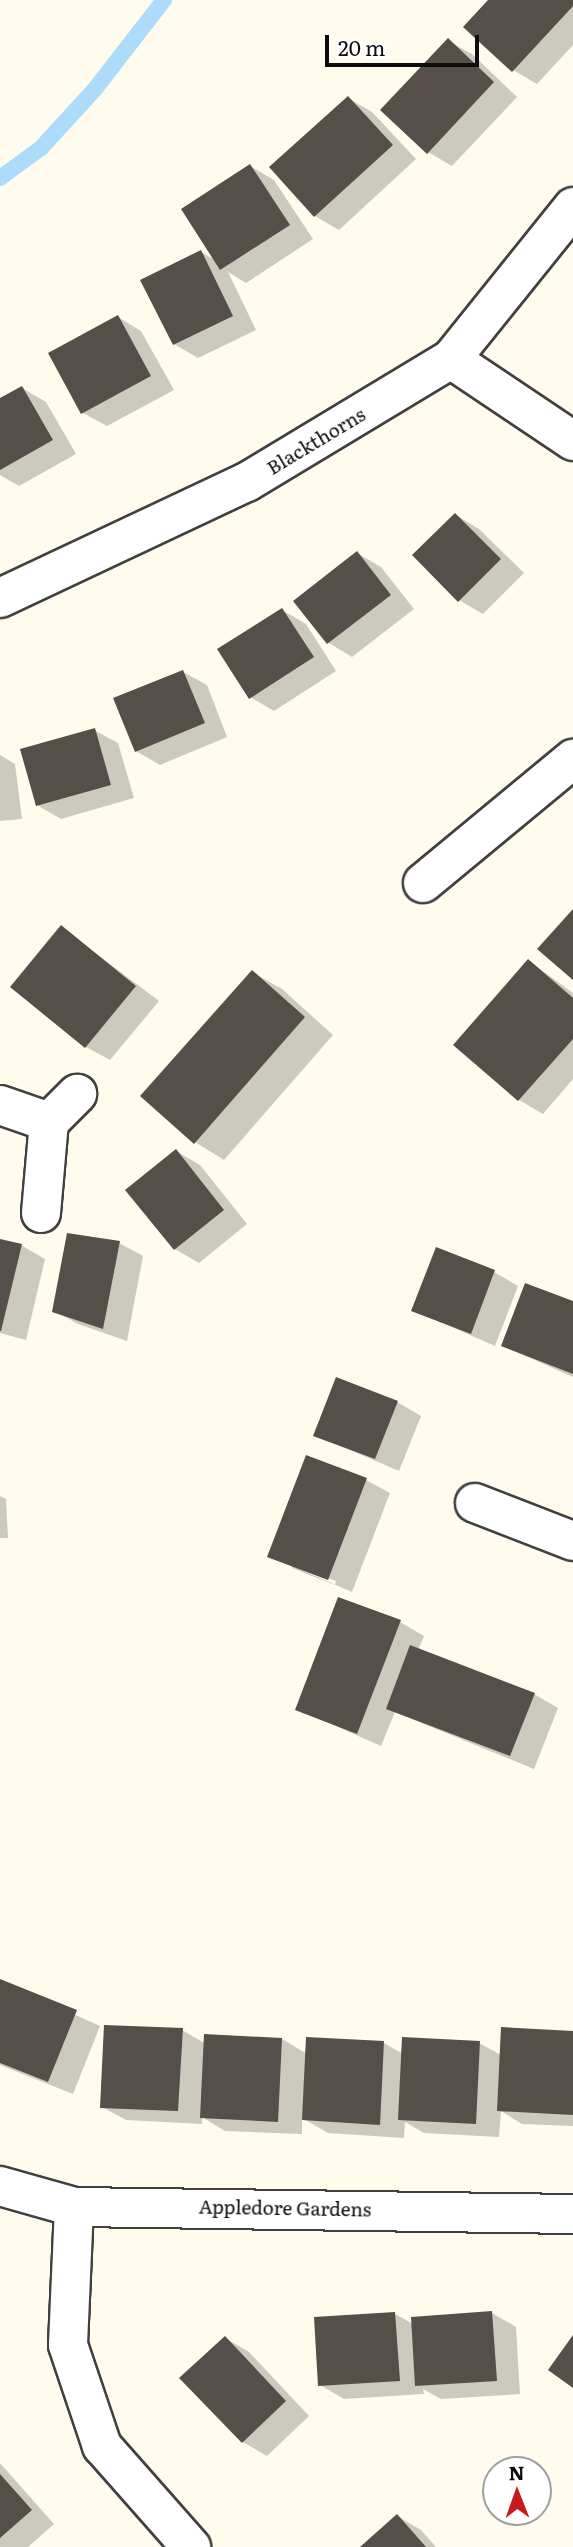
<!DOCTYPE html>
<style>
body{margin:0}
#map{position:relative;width:573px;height:2547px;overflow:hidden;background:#fffced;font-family:Literata,serif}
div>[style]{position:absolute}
.shadow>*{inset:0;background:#0003}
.stream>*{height:16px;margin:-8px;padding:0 8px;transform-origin:8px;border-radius:8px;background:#addbfb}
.building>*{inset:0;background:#564e48}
.roads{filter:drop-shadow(2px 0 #404040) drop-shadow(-2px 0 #404040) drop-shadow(0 2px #404040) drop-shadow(0 -2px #404040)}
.minor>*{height:38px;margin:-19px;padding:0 19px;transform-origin:19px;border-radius:19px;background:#fff}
span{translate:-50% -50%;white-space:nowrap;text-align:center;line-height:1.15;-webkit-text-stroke:7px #fff;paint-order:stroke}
.street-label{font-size:19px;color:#0d0d0d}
.north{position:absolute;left:482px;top:2456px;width:70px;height:70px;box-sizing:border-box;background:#fff;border:2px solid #9e9e9e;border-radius:50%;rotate:359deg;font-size:19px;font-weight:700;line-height:28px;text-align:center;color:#0d0d0d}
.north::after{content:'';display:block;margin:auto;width:24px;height:32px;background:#c71a1c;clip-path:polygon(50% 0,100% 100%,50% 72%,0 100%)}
.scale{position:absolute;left:325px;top:35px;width:154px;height:32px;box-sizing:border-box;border:4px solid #0d0d0d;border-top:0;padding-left:9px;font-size:21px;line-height:24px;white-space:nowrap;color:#0d0d0d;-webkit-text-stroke:5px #fff;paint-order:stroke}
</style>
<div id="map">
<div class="shadow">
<i style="clip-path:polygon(490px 0,573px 0,573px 45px,537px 84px,513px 70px)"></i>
<i style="clip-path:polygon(448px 41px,472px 54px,517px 97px,452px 166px,428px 152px)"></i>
<i style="clip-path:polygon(348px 98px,372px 112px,416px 159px,339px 230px,315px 216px)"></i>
<i style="clip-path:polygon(250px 166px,274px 180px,313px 239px,246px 283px,228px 272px,256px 330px,198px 358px,174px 344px,201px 252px,217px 261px)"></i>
<i style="clip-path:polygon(118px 317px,141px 331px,174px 390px,107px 426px,83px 413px)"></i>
<i style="clip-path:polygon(22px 388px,46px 402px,76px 454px,19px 486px,0 475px,0 400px)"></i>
<i style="clip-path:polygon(456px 515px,479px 529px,524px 573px,483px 614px,459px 600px)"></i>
<i style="clip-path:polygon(357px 553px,381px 567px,414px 609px,352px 657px,329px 643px)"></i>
<i style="clip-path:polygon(282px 610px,306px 624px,336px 671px,274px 711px,250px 697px)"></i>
<i style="clip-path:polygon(183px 672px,207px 685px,227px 737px,160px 765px,136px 751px)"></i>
<i style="clip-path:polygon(94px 730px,118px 743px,134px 798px,61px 819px,37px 805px)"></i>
<i style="clip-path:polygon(0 755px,15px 764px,22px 819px,0 821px)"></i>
<i style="clip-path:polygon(62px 928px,159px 1001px,110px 1060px,86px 1047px)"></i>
<i style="clip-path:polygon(529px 961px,573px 993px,573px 1079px,543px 1114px,519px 1100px,456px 1045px)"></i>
<i style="clip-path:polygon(252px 972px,282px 989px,333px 1035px,224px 1160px,195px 1142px)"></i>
<i style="clip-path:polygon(176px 1151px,200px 1165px,247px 1224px,199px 1263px,175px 1249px)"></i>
<i style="clip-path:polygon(0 1240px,21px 1245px,45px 1259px,26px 1340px,0 1333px)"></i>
<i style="clip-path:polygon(119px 1243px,143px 1256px,127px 1341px,78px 1324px,54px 1311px)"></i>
<i style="clip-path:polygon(494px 1272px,518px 1286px,495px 1346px,413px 1310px)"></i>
<i style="clip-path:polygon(573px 1303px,573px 1377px,503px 1346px)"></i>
<i style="clip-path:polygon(397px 1402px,421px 1416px,399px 1471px,315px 1435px)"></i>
<i style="clip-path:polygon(evenodd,366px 1480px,390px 1493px,352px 1592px,269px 1556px,366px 1480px,292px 1565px,336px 1581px,335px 1585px,292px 1568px,292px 1565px)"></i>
<i style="clip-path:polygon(0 1496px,6px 1499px,8px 1538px,0 1538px)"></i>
<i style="clip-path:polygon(400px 1622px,424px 1636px,418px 1650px,534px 1694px,558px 1708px,534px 1769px,395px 1712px,381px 1746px,297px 1709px)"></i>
<i style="clip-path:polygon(0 1981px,100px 2026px,73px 2094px,0 2065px)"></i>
<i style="clip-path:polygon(182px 2030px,206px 2044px,282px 2039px,307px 2054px,384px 2043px,403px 2054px,479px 2043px,501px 2055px,573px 2032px,573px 2126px,522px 2124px,501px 2111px,499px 2137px,424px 2133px,405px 2122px,404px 2138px,328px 2133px,302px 2118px,302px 2134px,225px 2131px,202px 2117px,202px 2124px,126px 2120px,102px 2107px)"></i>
<i style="clip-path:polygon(492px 2313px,516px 2327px,520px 2394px,441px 2399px,423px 2389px,424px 2394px,344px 2399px,320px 2385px,395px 2314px,413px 2324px)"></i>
<i style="clip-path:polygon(225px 2338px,249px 2352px,309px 2416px,267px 2456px,243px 2442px)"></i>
<i style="clip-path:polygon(0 2463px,54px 2524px,28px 2547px,0 2547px)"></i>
<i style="clip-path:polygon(397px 2516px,421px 2530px,436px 2547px,363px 2547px)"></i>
</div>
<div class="stream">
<i style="left:0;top:178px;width:51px;rotate:-36.2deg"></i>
<i style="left:41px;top:148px;width:80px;rotate:-47.5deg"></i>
<i style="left:95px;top:89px;width:113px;rotate:-52.2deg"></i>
</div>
<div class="building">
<i style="clip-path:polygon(488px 0,573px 0,573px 6px,512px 72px,463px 27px)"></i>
<i style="clip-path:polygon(448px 38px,494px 82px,427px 154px,380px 110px)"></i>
<i style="clip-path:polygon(348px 96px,393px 145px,314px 217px,269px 167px)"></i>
<i style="clip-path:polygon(250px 164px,290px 225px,220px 270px,181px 209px)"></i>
<i style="clip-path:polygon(201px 250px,233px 316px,173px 345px,140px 280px)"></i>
<i style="clip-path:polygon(118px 315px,151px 376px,81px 414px,48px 353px)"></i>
<i style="clip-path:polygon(22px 386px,53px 440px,0 470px,0 398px)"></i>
<i style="clip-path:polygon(455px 513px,501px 559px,458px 602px,412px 555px)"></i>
<i style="clip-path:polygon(357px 551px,391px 595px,327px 644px,293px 601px)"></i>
<i style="clip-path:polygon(282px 608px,314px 657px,249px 699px,217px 649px)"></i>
<i style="clip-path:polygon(183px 670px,205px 723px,135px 752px,113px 698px)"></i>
<i style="clip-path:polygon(95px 728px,111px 785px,36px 806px,20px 749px)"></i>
<i style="clip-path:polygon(573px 909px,573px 980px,537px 949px)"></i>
<i style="clip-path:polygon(61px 925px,136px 986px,85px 1048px,10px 987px)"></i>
<i style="clip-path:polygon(528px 959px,573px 998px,573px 1039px,518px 1101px,453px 1045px)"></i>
<i style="clip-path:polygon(252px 970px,305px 1017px,194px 1144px,140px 1096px)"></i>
<i style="clip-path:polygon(176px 1149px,224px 1210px,174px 1250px,125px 1190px)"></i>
<i style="clip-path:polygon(67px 1233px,120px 1241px,103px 1329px,52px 1312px)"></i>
<i style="clip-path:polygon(0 1239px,22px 1244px,1px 1331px,0 1331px)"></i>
<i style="clip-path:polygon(436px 1247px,495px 1270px,471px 1334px,411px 1311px)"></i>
<i style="clip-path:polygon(525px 1283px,573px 1301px,573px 1374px,501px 1346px)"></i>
<i style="clip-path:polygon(336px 1377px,398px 1401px,375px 1459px,313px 1436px)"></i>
<i style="clip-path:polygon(306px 1455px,367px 1478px,328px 1580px,267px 1557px)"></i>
<i style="clip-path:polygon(338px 1597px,401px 1620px,357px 1734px,295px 1710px)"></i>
<i style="clip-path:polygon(410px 1645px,535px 1693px,510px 1756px,386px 1709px)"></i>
<i style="clip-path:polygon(0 1979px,77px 2010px,48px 2082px,0 2063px)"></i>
<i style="clip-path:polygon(104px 2025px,183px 2028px,178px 2111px,100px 2108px)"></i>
<i style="clip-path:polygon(501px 2027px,573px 2031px,573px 2115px,497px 2111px)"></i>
<i style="clip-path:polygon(204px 2034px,282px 2038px,278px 2122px,200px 2118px)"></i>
<i style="clip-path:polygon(306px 2037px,384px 2041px,380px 2125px,302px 2120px)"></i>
<i style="clip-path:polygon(402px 2037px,480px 2041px,476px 2124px,398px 2120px)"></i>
<i style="clip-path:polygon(492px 2311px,497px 2381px,415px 2386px,411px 2317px)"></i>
<i style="clip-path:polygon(395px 2312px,400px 2381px,318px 2386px,314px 2317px)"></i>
<i style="clip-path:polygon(573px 2335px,573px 2388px,548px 2370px)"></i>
<i style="clip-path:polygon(225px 2336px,286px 2401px,242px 2443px,179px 2378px)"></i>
<i style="clip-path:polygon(0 2474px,32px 2510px,0 2538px)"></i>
<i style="clip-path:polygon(397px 2514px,426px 2547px,360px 2547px)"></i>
</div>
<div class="roads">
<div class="minor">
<i style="left:451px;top:359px;width:147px;rotate:33.9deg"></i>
<i style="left:0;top:598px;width:273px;rotate:-25.2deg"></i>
<i style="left:247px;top:482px;width:238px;rotate:-31.1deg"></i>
<i style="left:451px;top:359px;width:195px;rotate:-51.2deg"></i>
<i style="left:423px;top:883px;width:195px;rotate:-39.6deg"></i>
<i style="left:0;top:1105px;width:52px;rotate:19.1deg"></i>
<i style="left:49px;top:1122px;width:40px;rotate:-45deg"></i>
<i style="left:41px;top:1213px;width:91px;rotate:-85deg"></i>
<i style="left:475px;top:1503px;width:105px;rotate:21.2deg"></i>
<i style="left:0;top:2186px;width:77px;rotate:15.8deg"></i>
<i style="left:74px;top:2207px;width:499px;rotate:0.8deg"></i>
<i style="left:74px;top:2207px;width:138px;rotate:92.5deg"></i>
<i style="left:68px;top:2345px;width:107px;rotate:71.4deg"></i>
<i style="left:102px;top:2446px;width:135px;rotate:48.6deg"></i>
</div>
</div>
<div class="street-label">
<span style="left:316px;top:441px;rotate:-31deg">Blackthorns</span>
<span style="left:285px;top:2208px;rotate:1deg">Appledore Gardens</span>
</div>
<div class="north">N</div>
<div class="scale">20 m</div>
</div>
